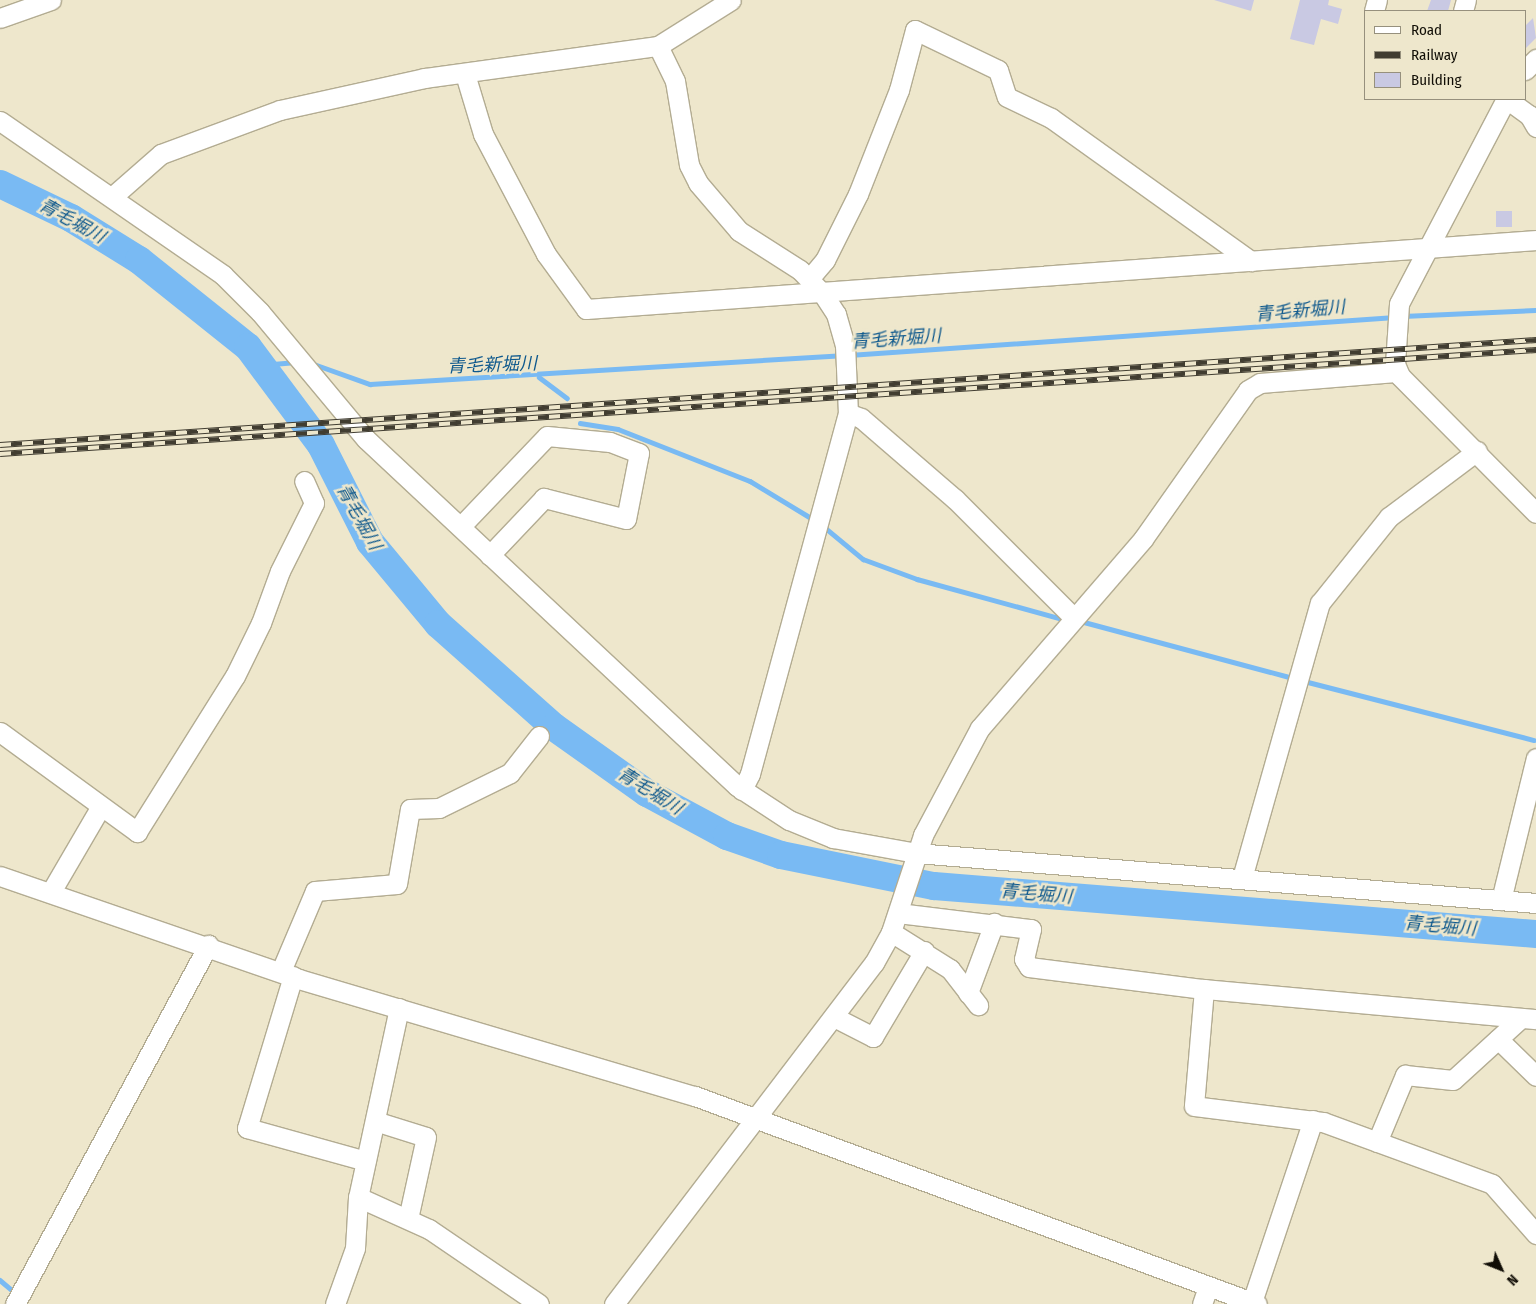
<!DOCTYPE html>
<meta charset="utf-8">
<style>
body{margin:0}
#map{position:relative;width:1536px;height:1304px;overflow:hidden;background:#eee7cc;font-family:"Fira Sans Condensed","Noto Sans JP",sans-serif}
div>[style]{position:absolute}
.stream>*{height:4.5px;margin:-2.25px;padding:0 2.25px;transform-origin:2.25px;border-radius:2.25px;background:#79baf3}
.river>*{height:28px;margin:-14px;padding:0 14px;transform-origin:14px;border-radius:14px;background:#79baf3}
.building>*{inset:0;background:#c9c9e3}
.roads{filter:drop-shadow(1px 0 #b3ac92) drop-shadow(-1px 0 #b3ac92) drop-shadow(0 1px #b3ac92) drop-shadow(0 -1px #b3ac92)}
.minor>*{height:19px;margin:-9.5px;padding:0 9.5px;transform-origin:9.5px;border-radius:9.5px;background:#fff}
.rail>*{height:5.5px;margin-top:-2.75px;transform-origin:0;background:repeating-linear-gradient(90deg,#eee7cc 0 11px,#413d31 0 22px);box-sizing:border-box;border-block:1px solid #413d31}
span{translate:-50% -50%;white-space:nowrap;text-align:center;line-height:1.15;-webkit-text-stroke:5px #eee7cc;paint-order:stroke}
.water-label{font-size:18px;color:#0f598d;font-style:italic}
.legend{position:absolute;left:1364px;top:10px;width:162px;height:90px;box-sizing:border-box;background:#eee7cc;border:1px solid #96907d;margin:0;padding:6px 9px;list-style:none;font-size:15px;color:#110e06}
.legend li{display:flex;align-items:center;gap:10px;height:25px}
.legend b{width:25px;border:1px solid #96907d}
.north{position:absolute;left:1476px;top:1244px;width:50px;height:50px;-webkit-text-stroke:4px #eee7cc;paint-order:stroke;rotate:134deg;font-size:14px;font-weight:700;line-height:20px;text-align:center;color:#110e06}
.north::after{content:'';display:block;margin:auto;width:18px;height:22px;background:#110e06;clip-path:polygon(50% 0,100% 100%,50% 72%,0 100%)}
</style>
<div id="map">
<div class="stream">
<i style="left:1403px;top:316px;width:133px;rotate:-2.6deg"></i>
<i style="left:849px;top:355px;width:547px;rotate:-3.98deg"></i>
<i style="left:311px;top:363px;width:63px;rotate:19.6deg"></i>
<i style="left:370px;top:384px;width:472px;rotate:-3.5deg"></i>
<i style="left:261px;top:365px;width:32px;rotate:-5deg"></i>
<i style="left:539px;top:377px;width:35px;rotate:37deg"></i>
<i style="left:580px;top:423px;width:38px;rotate:9deg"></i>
<i style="left:618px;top:429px;width:142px;rotate:21.5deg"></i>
<i style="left:750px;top:481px;width:71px;rotate:31.2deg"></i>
<i style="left:823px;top:526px;width:52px;rotate:39.5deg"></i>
<i style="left:863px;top:559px;width:58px;rotate:20.3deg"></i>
<i style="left:917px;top:579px;width:147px;rotate:15.4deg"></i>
<i style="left:1084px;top:622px;width:212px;rotate:15deg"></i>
<i style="left:1304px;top:681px;width:237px;rotate:14.4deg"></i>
<i style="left:0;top:1280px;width:16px;rotate:40deg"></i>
</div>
<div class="river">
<i style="left:0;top:184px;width:79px;rotate:25.6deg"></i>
<i style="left:71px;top:218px;width:80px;rotate:31.7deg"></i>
<i style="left:139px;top:260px;width:139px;rotate:38.6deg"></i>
<i style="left:248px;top:347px;width:122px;rotate:53.3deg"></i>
<i style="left:321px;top:445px;width:109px;rotate:63.2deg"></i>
<i style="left:370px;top:542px;width:107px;rotate:50.3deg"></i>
<i style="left:438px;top:624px;width:155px;rotate:41.6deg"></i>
<i style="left:554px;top:727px;width:114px;rotate:35.4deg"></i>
<i style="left:647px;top:793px;width:91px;rotate:28.3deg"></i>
<i style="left:727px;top:836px;width:57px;rotate:19.4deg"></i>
<i style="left:781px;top:855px;width:156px;rotate:11.5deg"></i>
<i style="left:934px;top:886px;width:604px;rotate:4.56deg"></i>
</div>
<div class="building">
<i style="clip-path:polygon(1214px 0,1254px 0,1251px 11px)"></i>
<i style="clip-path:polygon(1300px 0,1329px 0,1328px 5px,1342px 9px,1338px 24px,1321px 19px,1314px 45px,1290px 39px)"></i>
<i style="clip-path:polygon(1431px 0,1451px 0,1448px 11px,1427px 11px)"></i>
<i style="clip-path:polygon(1533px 18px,1536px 38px,1525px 49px,1525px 26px)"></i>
<i style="clip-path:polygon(1496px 211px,1512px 211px,1512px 227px,1496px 227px)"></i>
</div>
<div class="roads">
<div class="minor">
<i style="left:1374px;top:11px;width:11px;rotate:-75deg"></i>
<i style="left:1463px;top:11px;width:11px;rotate:-75deg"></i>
<i style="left:0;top:18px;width:54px;rotate:-19.4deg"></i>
<i style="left:658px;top:46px;width:39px;rotate:64deg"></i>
<i style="left:675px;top:81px;width:85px;rotate:80.5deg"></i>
<i style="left:689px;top:165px;width:20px;rotate:63deg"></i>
<i style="left:698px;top:183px;width:63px;rotate:49.5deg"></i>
<i style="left:739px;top:231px;width:72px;rotate:32.6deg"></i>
<i style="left:800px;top:270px;width:33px;rotate:46deg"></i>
<i style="left:823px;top:294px;width:24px;rotate:57deg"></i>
<i style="left:836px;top:314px;width:32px;rotate:74deg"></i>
<i style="left:845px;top:345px;width:68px;rotate:87.5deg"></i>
<i style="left:848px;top:413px;width:374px;rotate:105.2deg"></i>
<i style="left:750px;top:774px;width:18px;rotate:117deg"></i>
<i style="left:1525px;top:70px;width:16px;rotate:-45deg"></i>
<i style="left:465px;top:74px;width:63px;rotate:73.3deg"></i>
<i style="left:483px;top:134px;width:136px;rotate:62.3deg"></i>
<i style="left:546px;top:254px;width:68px;rotate:54deg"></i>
<i style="left:586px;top:309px;width:953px;rotate:-4.15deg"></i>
<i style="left:1506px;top:99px;width:231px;rotate:117.6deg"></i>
<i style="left:1399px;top:304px;width:60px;rotate:93.8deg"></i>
<i style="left:1395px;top:364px;width:13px;rotate:67deg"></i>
<i style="left:1400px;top:376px;width:193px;rotate:45.2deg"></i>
<i style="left:1508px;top:100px;width:26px;rotate:36deg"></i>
<i style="left:1529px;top:115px;width:14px;rotate:60deg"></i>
<i style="left:0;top:121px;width:271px;rotate:34.6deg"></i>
<i style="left:223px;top:275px;width:52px;rotate:45deg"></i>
<i style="left:260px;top:312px;width:165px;rotate:50.2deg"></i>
<i style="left:366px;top:439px;width:508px;rotate:43.09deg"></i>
<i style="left:737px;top:786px;width:62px;rotate:33.2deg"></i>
<i style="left:789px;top:820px;width:48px;rotate:22.2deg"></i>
<i style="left:833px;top:838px;width:84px;rotate:10.2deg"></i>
<i style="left:916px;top:853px;width:622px;rotate:4.61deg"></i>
<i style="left:112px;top:197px;width:65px;rotate:-41.3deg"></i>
<i style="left:161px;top:154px;width:127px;rotate:-20.3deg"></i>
<i style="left:280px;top:110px;width:148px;rotate:-12.5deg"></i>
<i style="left:424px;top:78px;width:236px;rotate:-7.8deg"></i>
<i style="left:658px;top:46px;width:86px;rotate:-32.2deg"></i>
<i style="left:809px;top:279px;width:25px;rotate:-50deg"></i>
<i style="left:825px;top:260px;width:74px;rotate:-63.4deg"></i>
<i style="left:858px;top:194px;width:112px;rotate:-68.5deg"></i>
<i style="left:899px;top:90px;width:62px;rotate:-75.1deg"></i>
<i style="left:915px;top:30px;width:92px;rotate:25.7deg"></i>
<i style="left:998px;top:70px;width:28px;rotate:72deg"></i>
<i style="left:1007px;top:97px;width:49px;rotate:25.5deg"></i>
<i style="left:1051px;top:118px;width:246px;rotate:35.6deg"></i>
<i style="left:848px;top:413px;width:14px;rotate:21deg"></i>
<i style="left:861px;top:418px;width:124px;rotate:40.8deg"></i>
<i style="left:955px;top:499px;width:168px;rotate:45deg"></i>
<i style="left:461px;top:526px;width:124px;rotate:-46.3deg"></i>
<i style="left:547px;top:436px;width:63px;rotate:5.4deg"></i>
<i style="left:610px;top:442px;width:31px;rotate:21deg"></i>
<i style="left:639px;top:453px;width:67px;rotate:101.1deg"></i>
<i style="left:626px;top:519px;width:85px;rotate:-165.6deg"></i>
<i style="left:544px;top:498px;width:79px;rotate:133.5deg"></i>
<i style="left:0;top:732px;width:170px;rotate:36.1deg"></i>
<i style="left:137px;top:832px;width:184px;rotate:-57.9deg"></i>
<i style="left:235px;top:676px;width:59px;rotate:-63.9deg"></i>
<i style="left:261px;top:623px;width:55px;rotate:-69.9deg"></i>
<i style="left:280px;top:571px;width:76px;rotate:-63.4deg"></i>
<i style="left:314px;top:503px;width:24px;rotate:-114deg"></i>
<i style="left:0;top:876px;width:316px;rotate:19deg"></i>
<i style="left:299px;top:979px;width:413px;rotate:16.5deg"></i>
<i style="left:695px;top:1096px;width:599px;rotate:20.31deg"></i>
<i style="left:1242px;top:878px;width:286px;rotate:-74.2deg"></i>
<i style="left:1320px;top:603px;width:110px;rotate:-51.3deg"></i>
<i style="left:1389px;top:517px;width:110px;rotate:-36.9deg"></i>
<i style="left:52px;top:890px;width:95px;rotate:-59.7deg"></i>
<i style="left:1501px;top:900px;width:146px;rotate:-76.2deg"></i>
<i style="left:898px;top:913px;width:134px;rotate:6.9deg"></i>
<i style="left:1031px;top:929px;width:31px;rotate:103deg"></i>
<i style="left:1024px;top:959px;width:9px;rotate:58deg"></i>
<i style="left:1029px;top:967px;width:176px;rotate:7.2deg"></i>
<i style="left:1204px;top:989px;width:333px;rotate:5.2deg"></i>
<i style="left:891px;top:932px;width:70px;rotate:32.1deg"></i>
<i style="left:950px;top:969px;width:46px;rotate:52.1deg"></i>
<i style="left:281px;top:971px;width:87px;rotate:-67deg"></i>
<i style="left:315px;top:891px;width:82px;rotate:-4.9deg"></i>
<i style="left:397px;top:884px;width:76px;rotate:-80.2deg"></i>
<i style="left:410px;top:809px;width:29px;rotate:-2deg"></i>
<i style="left:439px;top:808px;width:79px;rotate:-26.2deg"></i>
<i style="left:510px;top:773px;width:47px;rotate:-51.9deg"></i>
<i style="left:293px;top:976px;width:159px;rotate:106.8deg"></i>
<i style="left:247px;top:1128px;width:123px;rotate:15.5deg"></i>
<i style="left:1204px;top:989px;width:117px;rotate:94.9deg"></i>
<i style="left:1194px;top:1106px;width:130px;rotate:7.1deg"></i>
<i style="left:1323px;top:1122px;width:180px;rotate:20.1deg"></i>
<i style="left:1492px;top:1184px;width:67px;rotate:48.7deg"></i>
<i style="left:968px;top:993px;width:75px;rotate:-69.6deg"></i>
<i style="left:399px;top:1008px;width:193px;rotate:102.2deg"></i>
<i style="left:358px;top:1197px;width:78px;rotate:24.3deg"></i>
<i style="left:429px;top:1229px;width:133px;rotate:34.3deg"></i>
<i style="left:834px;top:1017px;width:44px;rotate:27.1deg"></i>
<i style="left:873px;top:1037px;width:100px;rotate:-59.3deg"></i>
<i style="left:1498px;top:1039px;width:53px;rotate:44.2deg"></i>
<i style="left:375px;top:1121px;width:53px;rotate:17.4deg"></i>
<i style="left:426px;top:1137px;width:84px;rotate:102.4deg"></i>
<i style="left:1377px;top:1142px;width:73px;rotate:-67.3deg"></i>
<i style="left:1405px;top:1075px;width:48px;rotate:5.9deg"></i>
<i style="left:1453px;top:1080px;width:92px;rotate:-42.4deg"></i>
<i style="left:1252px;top:1302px;width:192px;rotate:-71.5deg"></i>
<i style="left:15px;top:1304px;width:408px;rotate:-61.7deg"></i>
<i style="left:335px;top:1304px;width:59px;rotate:-70.3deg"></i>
<i style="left:355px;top:1248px;width:51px;rotate:-86.6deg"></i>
<i style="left:614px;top:1304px;width:429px;rotate:-52.7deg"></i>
<i style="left:874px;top:963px;width:35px;rotate:-61deg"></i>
<i style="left:891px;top:932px;width:102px;rotate:-71.7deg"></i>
<i style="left:923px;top:835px;width:121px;rotate:-62deg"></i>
<i style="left:980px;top:728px;width:250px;rotate:-49.2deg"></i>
<i style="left:1143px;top:539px;width:182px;rotate:-54.8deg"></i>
<i style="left:1248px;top:390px;width:14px;rotate:-30deg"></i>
<i style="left:1260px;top:383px;width:136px;rotate:-4.6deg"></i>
<i style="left:1202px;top:1304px;width:18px;rotate:-71deg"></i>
</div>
</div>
<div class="rail">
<i style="left:0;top:445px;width:1540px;rotate:-3.91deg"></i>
<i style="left:0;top:454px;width:1540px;rotate:-3.87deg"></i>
</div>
<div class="water-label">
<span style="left:72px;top:221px;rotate:29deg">青毛堀川</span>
<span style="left:1300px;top:311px;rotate:-5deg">青毛新堀川</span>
<span style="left:896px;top:339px;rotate:-4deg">青毛新堀川</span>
<span style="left:492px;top:365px;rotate:-2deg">青毛新堀川</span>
<span style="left:359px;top:517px;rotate:61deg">青毛堀川</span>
<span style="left:650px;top:791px;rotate:32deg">青毛堀川</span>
<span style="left:1036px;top:894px;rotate:5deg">青毛堀川</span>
<span style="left:1440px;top:926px;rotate:5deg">青毛堀川</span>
</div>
<ul class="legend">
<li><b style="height:6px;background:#fff"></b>Road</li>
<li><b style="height:6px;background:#413d31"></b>Railway</li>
<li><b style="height:14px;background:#c9c9e3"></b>Building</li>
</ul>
<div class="north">N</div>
</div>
